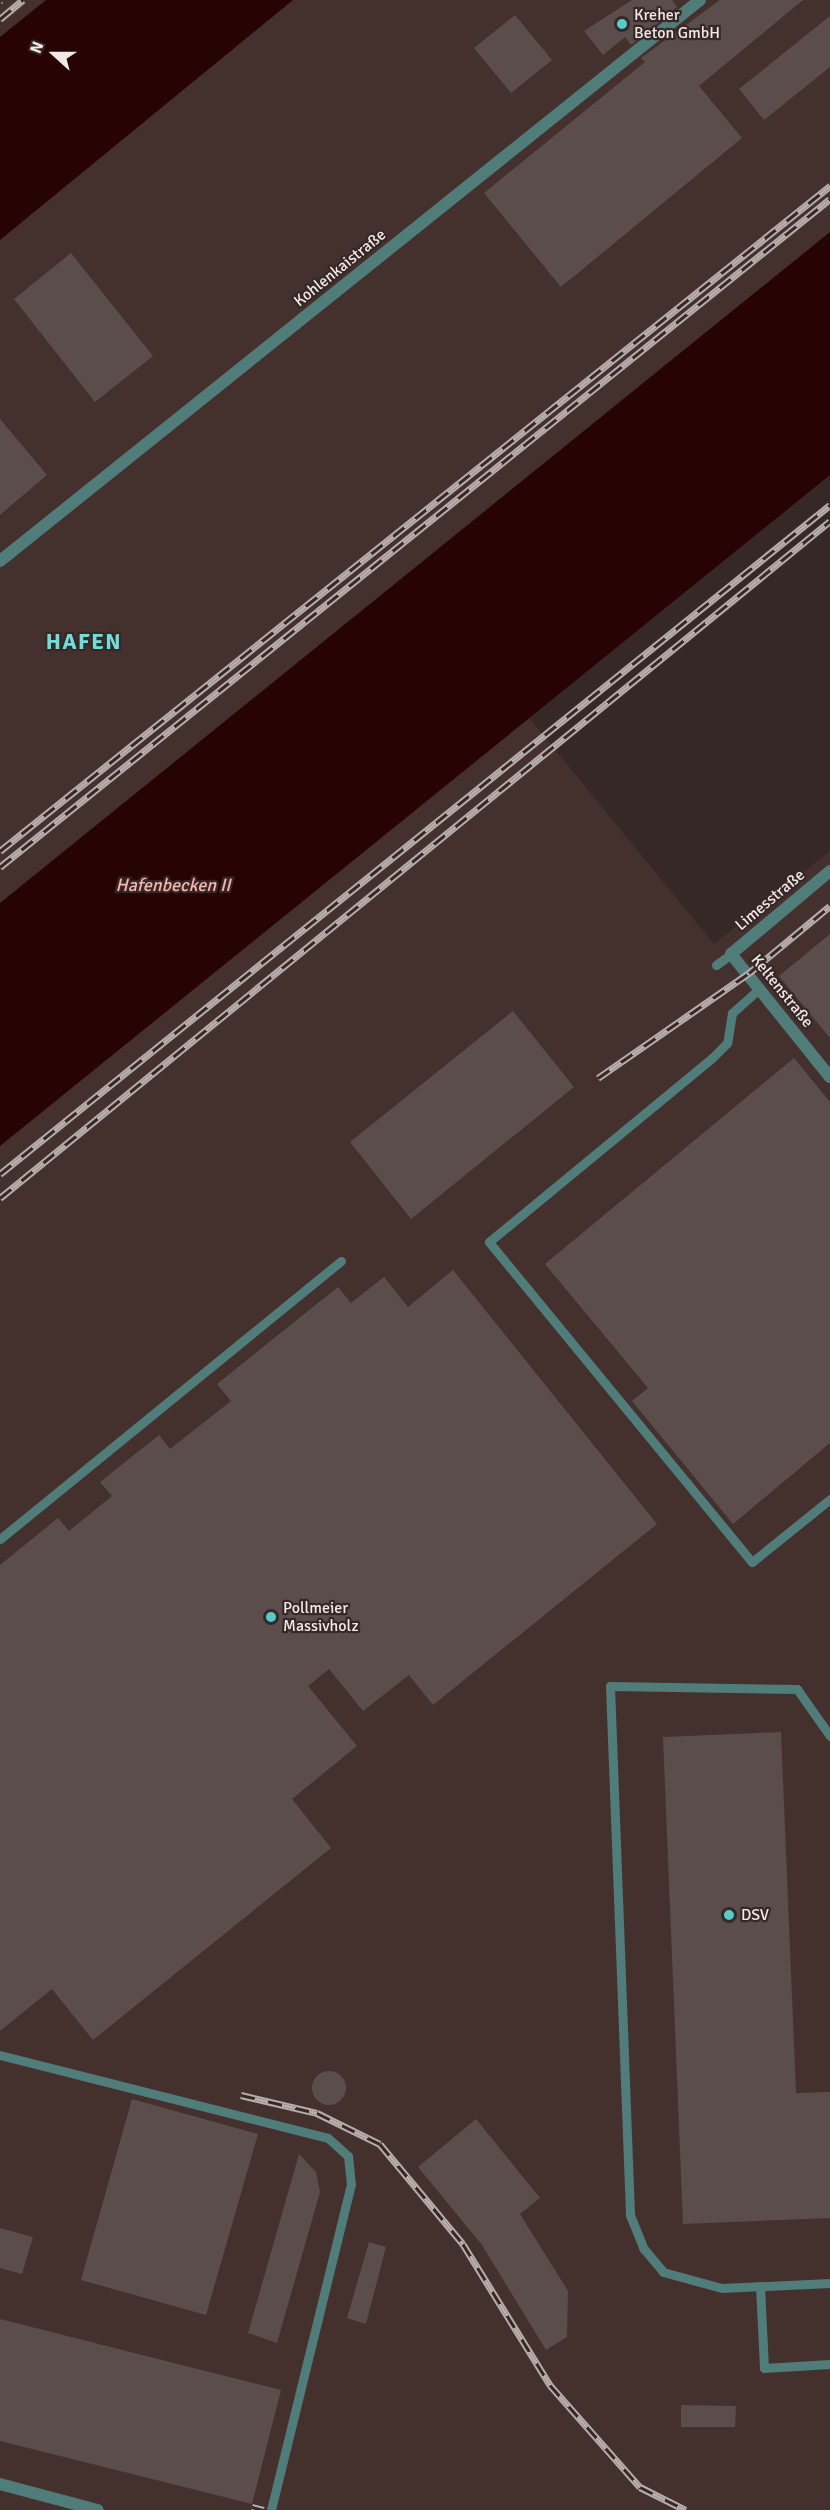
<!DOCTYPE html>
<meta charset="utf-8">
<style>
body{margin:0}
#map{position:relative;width:830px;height:2510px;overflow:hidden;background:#362827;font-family:Signika,sans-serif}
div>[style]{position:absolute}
.built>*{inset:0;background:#44312e}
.water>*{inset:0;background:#280303}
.building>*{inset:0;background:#5b4d4b}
.round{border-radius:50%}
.service>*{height:9px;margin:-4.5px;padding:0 4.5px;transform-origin:4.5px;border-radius:4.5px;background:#507c7a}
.minor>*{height:12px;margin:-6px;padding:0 6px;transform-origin:6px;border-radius:6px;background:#507c7a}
.rail>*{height:7px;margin-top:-3.5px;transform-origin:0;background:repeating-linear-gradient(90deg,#362827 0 14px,#b7adac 0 28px);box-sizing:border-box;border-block:2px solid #b7adac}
.dots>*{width:16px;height:16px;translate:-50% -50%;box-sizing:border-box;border:3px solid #362827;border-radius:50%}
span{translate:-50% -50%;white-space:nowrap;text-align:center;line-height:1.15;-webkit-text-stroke:4.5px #362827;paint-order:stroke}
.poi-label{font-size:16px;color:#f1e8e7}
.left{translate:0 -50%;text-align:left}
.street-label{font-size:16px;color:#f1e8e7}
.water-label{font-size:18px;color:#f9b4ab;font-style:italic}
.district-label{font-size:22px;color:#72dedb;font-weight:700;letter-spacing:1.5px}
.north{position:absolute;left:24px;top:24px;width:60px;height:60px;-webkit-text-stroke:4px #362827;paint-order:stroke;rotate:291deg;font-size:16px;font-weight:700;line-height:24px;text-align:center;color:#f1e8e7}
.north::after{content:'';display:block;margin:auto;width:21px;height:27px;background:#f1e8e7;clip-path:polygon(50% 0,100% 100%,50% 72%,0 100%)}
</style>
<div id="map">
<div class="built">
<i style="clip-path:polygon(0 0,830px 0,830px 419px,489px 669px,714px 944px,830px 851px,830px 2510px,0 2510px)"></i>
</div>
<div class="water">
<i style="clip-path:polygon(46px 0,293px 0,0 240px,0 37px)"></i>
<i style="clip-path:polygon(830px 232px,830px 475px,0 1146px,0 903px)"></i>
</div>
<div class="building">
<i style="clip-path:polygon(632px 0,672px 0,677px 7px,631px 45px,625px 37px,603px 55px,584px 31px)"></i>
<i style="clip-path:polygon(720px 0,803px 0,699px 86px,742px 138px,561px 287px,484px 193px,645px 62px,641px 58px)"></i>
<i style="clip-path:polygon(515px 15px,552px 60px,511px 93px,474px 48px)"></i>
<i style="clip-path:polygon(830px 16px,830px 67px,764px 120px,739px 89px)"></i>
<i style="clip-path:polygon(71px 253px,153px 356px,95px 402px,14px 299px)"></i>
<i style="clip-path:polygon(0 419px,47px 475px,0 515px)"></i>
<i style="clip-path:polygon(830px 934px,830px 1038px,779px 976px)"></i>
<i style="clip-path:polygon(513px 1011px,574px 1087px,411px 1219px,350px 1142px)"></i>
<i style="clip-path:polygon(794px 1058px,830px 1102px,830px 1443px,733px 1524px,632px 1401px,648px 1388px,545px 1264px)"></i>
<i style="clip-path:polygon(453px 1270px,657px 1524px,433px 1705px,409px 1675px,363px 1711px,329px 1669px,308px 1686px,357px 1746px,292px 1799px,331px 1848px,93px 2040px,52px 1989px,0 2031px,0 1565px,58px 1518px,69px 1531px,112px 1496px,100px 1482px,159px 1435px,170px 1449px,231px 1401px,217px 1384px,338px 1287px,351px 1303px,384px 1277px,408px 1307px)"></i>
<i style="clip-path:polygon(781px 1732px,796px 2093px,830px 2092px,830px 2218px,683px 2224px,663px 1737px)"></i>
<i class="round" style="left:312px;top:2071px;width:34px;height:34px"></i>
<i style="clip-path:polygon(132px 2099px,258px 2134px,206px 2315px,81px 2280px)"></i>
<i style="clip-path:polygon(476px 2119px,540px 2198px,520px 2214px,568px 2291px,567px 2337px,546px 2350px,482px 2245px,418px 2167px)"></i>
<i style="clip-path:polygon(299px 2154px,316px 2172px,320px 2192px,277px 2343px,248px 2333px)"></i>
<i style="clip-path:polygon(0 2228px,33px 2237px,22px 2274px,0 2268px)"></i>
<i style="clip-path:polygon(369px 2242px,386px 2247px,366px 2324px,347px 2318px)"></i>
<i style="clip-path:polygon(0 2319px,281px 2390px,252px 2504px,0 2441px)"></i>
<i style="clip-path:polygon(681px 2405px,736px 2406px,735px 2427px,681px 2427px)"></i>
</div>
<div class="service">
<i style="left:716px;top:965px;width:19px;rotate:-36deg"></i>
<i style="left:760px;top:988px;width:38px;rotate:138deg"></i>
<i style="left:732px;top:1013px;width:30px;rotate:99deg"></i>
<i style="left:727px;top:1043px;width:21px;rotate:135deg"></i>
<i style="left:712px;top:1058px;width:289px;rotate:140.5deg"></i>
<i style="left:489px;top:1242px;width:414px;rotate:50.6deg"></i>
<i style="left:752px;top:1562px;width:100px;rotate:-38.9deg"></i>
<i style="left:0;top:1539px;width:440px;rotate:-39.2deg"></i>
<i style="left:830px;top:1736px;width:57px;rotate:-125.1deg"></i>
<i style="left:797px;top:1689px;width:187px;rotate:-179.1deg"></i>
<i style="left:610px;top:1686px;width:529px;rotate:87.83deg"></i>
<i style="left:630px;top:2215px;width:37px;rotate:68deg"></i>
<i style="left:644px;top:2249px;width:30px;rotate:50deg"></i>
<i style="left:663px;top:2272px;width:61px;rotate:15.2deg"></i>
<i style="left:722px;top:2288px;width:108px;rotate:-2.7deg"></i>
<i style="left:0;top:2055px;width:338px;rotate:14.2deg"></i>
<i style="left:328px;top:2138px;width:27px;rotate:42deg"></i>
<i style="left:348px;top:2156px;width:28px;rotate:84deg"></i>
<i style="left:351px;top:2184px;width:336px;rotate:103.8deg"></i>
<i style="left:760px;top:2286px;width:82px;rotate:87.2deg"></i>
<i style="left:764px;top:2368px;width:66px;rotate:-3.5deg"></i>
</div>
<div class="minor">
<i style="left:0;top:561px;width:897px;rotate:-38.71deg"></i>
<i style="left:830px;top:871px;width:129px;rotate:140deg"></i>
<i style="left:731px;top:954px;width:158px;rotate:51.2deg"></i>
<i style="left:0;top:2484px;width:101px;rotate:14.9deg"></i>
</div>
<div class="rail">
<i style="left:0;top:1px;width:1px;rotate:-45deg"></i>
<i style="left:0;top:19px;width:30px;rotate:-40deg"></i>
<i style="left:0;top:851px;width:1064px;rotate:-38.7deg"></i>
<i style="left:0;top:867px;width:1065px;rotate:-38.83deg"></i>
<i style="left:598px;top:1078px;width:184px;rotate:-34.8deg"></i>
<i style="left:749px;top:973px;width:105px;rotate:-39.6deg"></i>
<i style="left:0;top:1174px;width:1066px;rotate:-38.87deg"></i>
<i style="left:0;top:1198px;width:1071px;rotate:-39.2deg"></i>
<i style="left:241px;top:2095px;width:78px;rotate:13.3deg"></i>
<i style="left:317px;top:2113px;width:70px;rotate:26.2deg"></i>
<i style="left:380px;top:2144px;width:130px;rotate:50.3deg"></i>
<i style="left:463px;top:2244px;width:166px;rotate:58.3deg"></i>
<i style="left:550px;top:2385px;width:136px;rotate:48.6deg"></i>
<i style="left:640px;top:2487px;width:51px;rotate:26.6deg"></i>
<i style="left:252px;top:2507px;width:12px;rotate:14deg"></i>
</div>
<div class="dots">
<i style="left:622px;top:24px;background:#53cdca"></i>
<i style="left:271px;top:1617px;background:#53cdca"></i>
<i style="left:729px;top:1915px;background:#53cdca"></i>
</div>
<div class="poi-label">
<span class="left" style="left:634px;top:24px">Kreher<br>Beton GmbH</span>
<span class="left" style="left:283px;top:1617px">Pollmeier<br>Massivholz</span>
<span class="left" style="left:741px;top:1915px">DSV</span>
</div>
<div class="street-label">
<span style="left:340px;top:268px;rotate:-39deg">Kohlenkaistraße</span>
<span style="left:770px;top:900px;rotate:-40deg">Limesstraße</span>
<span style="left:782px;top:991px;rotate:51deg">Keltenstraße</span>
</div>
<div class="water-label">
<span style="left:173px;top:885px">Hafenbecken II</span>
</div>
<div class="district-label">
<span style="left:84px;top:642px">HAFEN</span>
</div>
<div class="north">N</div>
</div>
